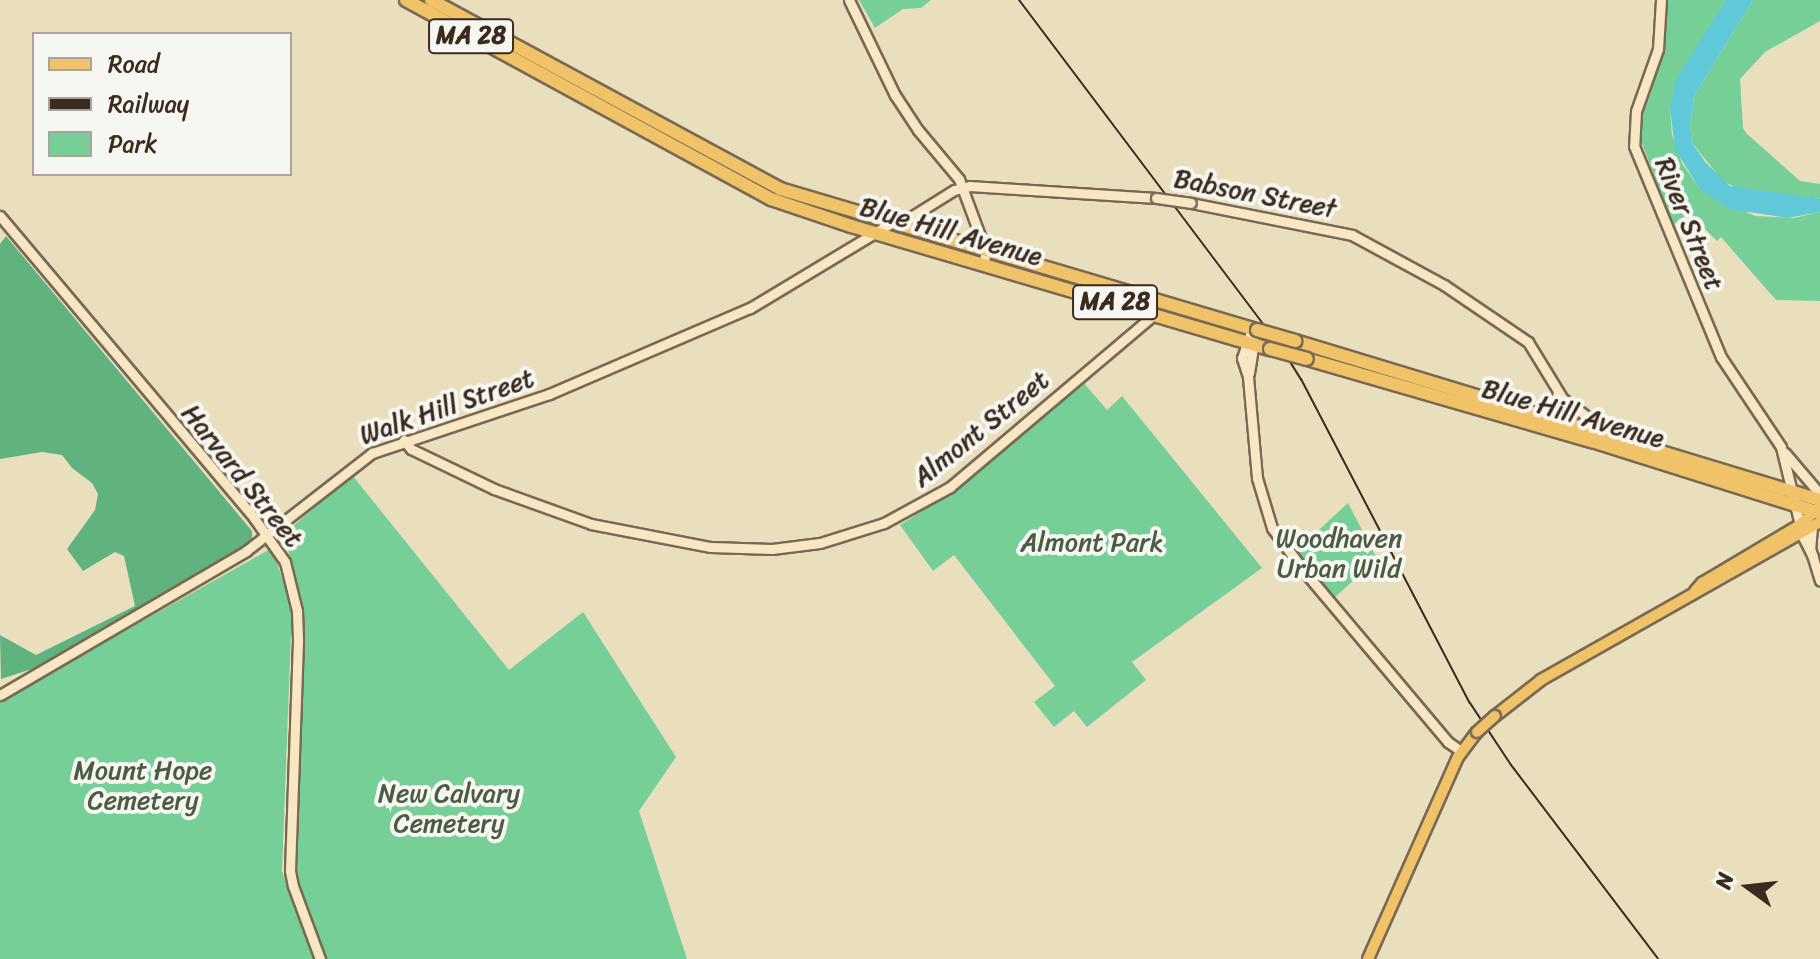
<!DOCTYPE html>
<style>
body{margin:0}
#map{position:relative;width:1820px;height:959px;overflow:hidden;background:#eadfbc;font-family:Sriracha,sans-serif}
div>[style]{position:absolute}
.green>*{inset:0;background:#75cf96}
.forest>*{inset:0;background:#60b27f}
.water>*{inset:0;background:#5fc9d9}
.roads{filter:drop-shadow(2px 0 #786955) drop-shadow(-2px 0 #786955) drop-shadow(0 2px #786955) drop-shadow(0 -2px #786955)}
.secondary>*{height:9px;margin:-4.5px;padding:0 4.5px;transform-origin:4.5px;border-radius:4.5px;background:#f9e7c3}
.primary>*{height:10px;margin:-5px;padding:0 5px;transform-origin:5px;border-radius:5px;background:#f0c369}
.highway>*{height:12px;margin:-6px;padding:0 6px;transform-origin:6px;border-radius:6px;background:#f0c369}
.rail>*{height:2px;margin:-1px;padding:0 1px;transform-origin:1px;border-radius:1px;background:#3b2a1e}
.bridges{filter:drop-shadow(2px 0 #786955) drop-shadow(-2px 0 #786955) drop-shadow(0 2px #786955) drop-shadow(0 -2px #786955)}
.secondary-bridge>*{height:9px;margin:-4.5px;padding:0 4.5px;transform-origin:4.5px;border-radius:4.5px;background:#f9e7c3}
.primary-bridge>*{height:10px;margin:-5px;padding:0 5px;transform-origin:5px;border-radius:5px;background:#f0c369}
.highway-bridge>*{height:12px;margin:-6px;padding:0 6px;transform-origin:6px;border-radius:6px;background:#f0c369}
span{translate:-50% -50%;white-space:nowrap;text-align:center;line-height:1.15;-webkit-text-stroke:8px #f6f6f2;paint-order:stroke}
.shield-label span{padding:2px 6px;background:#f6f6f2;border:2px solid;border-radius:6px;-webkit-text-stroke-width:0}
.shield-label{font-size:24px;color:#3b2a1e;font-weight:700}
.street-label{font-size:26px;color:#3b2a1e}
.park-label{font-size:26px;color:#4c5c42}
.legend{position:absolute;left:32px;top:32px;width:260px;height:144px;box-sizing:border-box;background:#f6f6f2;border:2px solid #aba49d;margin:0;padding:10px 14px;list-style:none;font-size:24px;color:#3b2a1e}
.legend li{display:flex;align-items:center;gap:16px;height:40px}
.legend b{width:40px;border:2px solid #aba49d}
.north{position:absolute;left:1708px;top:847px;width:80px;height:80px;-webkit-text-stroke:6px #f6f6f2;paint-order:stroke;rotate:285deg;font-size:22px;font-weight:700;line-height:32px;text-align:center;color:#3b2a1e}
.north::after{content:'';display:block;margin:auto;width:28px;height:36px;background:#3b2a1e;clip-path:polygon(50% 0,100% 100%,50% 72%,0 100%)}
</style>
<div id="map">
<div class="green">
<i style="clip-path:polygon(859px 0,931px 0,921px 8px,903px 9px,875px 28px)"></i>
<i style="clip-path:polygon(1667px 0,1726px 0,1670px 109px,1672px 135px,1682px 163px,1699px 188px,1755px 216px,1794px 218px,1820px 212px,1820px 301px,1776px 300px,1721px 237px,1717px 241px,1689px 213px,1673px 225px,1640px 138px,1644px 106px,1665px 50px)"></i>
<i style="clip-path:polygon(1753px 0,1820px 0,1820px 21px,1765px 52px,1740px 79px,1743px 128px,1747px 134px,1800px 181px,1820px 184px,1820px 199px,1739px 190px,1722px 180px,1692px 143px,1690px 126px,1694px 96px)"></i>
<i style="clip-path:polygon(1083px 382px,1107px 410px,1122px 396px,1262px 568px,1132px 662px,1146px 680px,1087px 727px,1074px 711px,1054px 727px,1034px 702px,1055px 686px,954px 555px,933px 571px,900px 525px,955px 490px)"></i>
<i style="clip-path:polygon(352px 475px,509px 670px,583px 612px,676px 757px,639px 811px,687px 959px,326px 959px,301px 897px,296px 864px,303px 608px,284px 534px)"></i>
<i style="clip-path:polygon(1348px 503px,1377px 559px,1334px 598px,1295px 552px)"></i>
<i style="clip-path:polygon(272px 548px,292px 607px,282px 871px,314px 959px,0 959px,0 701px)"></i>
</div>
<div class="forest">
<i style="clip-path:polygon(6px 236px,252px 531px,252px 544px,35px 668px,1px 679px,0 635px,36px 655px,135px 606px,124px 556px,115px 552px,83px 571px,67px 549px,95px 510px,98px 494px,92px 483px,72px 468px,62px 455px,42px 452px,0 459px,0 244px)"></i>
</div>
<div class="water">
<i style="clip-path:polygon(1726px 0,1753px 0,1694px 96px,1690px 126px,1692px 143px,1706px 163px,1730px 186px,1820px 199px,1820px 212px,1788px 218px,1729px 209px,1699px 188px,1675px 149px,1670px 109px,1676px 80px)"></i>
</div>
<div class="roads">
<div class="secondary">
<i style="left:849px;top:0;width:106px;rotate:64.2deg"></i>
<i style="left:895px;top:95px;width:42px;rotate:56.7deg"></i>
<i style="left:918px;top:130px;width:64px;rotate:50.1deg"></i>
<i style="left:959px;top:179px;width:78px;rotate:69.7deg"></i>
<i style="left:986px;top:252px;width:12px;rotate:104deg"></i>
<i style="left:1661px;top:0;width:49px;rotate:93.5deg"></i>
<i style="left:1658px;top:49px;width:66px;rotate:109.5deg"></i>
<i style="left:1636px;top:111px;width:35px;rotate:93deg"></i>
<i style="left:1634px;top:146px;width:228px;rotate:67.6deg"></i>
<i style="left:1721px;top:357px;width:108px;rotate:56.3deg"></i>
<i style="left:1781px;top:447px;width:93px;rotate:76.3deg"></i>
<i style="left:1803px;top:537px;width:22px;rotate:63deg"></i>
<i style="left:1191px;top:203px;width:164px;rotate:11.2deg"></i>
<i style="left:1352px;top:235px;width:105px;rotate:28.5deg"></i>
<i style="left:1444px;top:285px;width:102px;rotate:34.2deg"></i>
<i style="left:1528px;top:342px;width:73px;rotate:58.5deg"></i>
<i style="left:1566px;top:404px;width:23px;rotate:103deg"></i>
<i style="left:0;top:216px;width:395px;rotate:49.9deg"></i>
<i style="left:254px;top:518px;width:54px;rotate:54.8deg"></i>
<i style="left:285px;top:562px;width:50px;rotate:76.2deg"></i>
<i style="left:297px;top:611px;width:30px;rotate:88deg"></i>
<i style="left:298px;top:641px;width:230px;rotate:92deg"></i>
<i style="left:290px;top:871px;width:15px;rotate:79deg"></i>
<i style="left:293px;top:886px;width:78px;rotate:69.7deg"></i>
<i style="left:898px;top:225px;width:66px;rotate:-32deg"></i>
<i style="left:954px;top:190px;width:16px;rotate:-14deg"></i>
<i style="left:970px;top:186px;width:186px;rotate:3.7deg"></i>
<i style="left:1252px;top:329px;width:31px;rotate:109deg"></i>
<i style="left:1242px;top:358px;width:20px;rotate:72deg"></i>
<i style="left:1248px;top:377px;width:101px;rotate:84.9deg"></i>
<i style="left:1257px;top:478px;width:52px;rotate:73.3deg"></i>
<i style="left:1272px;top:528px;width:54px;rotate:53.3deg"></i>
<i style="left:1304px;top:571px;width:224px;rotate:49.9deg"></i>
<i style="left:1448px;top:742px;width:16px;rotate:35deg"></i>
<i style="left:1249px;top:373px;width:32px;rotate:-81deg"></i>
<i style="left:1565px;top:400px;width:40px;rotate:37deg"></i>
<i style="left:1597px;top:424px;width:25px;rotate:26deg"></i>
<i style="left:1555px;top:424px;width:32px;rotate:-85deg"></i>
<i style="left:404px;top:440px;width:11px;rotate:52deg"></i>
<i style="left:411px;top:449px;width:92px;rotate:25.7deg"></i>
<i style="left:494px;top:489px;width:103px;rotate:19.8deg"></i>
<i style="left:591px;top:524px;width:122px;rotate:10.9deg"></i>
<i style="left:711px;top:547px;width:61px;rotate:1.9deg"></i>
<i style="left:772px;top:549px;width:48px;rotate:-7.1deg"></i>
<i style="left:820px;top:543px;width:67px;rotate:-17.4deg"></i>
<i style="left:884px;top:523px;width:75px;rotate:-28.6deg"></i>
<i style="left:950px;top:487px;width:268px;rotate:-40.2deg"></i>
<i style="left:1785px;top:453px;width:54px;rotate:49.5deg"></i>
<i style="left:1812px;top:527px;width:21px;rotate:95deg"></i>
<i style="left:1810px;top:548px;width:34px;rotate:73deg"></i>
<i style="left:0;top:695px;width:285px;rotate:-30.3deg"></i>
<i style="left:246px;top:551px;width:160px;rotate:-37.9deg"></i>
<i style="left:372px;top:453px;width:187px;rotate:-18.4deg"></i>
<i style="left:549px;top:394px;width:219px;rotate:-23.2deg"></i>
<i style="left:750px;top:308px;width:163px;rotate:-31deg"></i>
</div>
<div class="primary">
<i style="left:1695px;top:591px;width:11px;rotate:-49deg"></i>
<i style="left:1702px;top:583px;width:112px;rotate:-30.7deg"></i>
<i style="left:1798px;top:526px;width:26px;rotate:-40deg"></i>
<i style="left:1495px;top:716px;width:58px;rotate:-38deg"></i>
<i style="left:1541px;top:680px;width:321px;rotate:-29.5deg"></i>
<i style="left:1368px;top:959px;width:221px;rotate:-66deg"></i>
<i style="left:1458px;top:757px;width:31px;rotate:-53deg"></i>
</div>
<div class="highway">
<i style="left:406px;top:0;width:416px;rotate:28.6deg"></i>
<i style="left:771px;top:199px;width:84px;rotate:18.6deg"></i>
<i style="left:851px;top:226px;width:437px;rotate:16.4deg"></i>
<i style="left:431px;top:0;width:397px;rotate:28.4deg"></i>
<i style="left:780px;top:189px;width:497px;rotate:16.5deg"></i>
<i style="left:1295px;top:341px;width:549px;rotate:16.85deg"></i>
<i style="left:1307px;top:359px;width:297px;rotate:16.1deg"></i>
<i style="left:1592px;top:441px;width:239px;rotate:17.5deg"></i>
</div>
</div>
<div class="rail">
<i style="left:1019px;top:0;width:437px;rotate:53deg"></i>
<i style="left:1282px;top:349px;width:36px;rotate:58deg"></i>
<i style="left:1301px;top:379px;width:365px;rotate:62.5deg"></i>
<i style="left:1470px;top:703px;width:74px;rotate:56.5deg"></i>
<i style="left:1511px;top:765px;width:243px;rotate:52.8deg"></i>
</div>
<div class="bridges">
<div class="secondary-bridge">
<i style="left:1156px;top:198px;width:35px;rotate:8deg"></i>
</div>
<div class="primary-bridge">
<i style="left:1477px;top:732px;width:24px;rotate:-42deg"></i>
</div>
<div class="highway-bridge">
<i style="left:1257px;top:330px;width:40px;rotate:16deg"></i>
<i style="left:1270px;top:349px;width:38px;rotate:15deg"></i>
</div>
</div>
<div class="shield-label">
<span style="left:471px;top:36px">MA 28</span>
<span style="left:1115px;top:302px">MA 28</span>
</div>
<div class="street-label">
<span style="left:1255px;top:194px;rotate:11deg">Babson Street</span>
<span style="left:1689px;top:224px;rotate:68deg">River Street</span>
<span style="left:951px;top:232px;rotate:16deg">Blue Hill Avenue</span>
<span style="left:447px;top:407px;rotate:-19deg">Walk Hill Street</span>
<span style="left:1573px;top:414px;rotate:16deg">Blue Hill Avenue</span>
<span style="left:981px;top:429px;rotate:-39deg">Almont Street</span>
<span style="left:242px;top:476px;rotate:51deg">Harvard Street</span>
</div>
<div class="park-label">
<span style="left:1339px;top:554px">Woodhaven<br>Urban Wild</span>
<span style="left:1092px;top:543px">Almont Park</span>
<span style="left:143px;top:786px">Mount Hope<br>Cemetery</span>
<span style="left:449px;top:809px">New Calvary<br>Cemetery</span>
</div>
<ul class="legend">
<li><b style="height:10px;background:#f0c369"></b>Road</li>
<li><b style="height:10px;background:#3b2a1e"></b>Railway</li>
<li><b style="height:22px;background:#75cf96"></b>Park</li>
</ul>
<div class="north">N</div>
</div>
